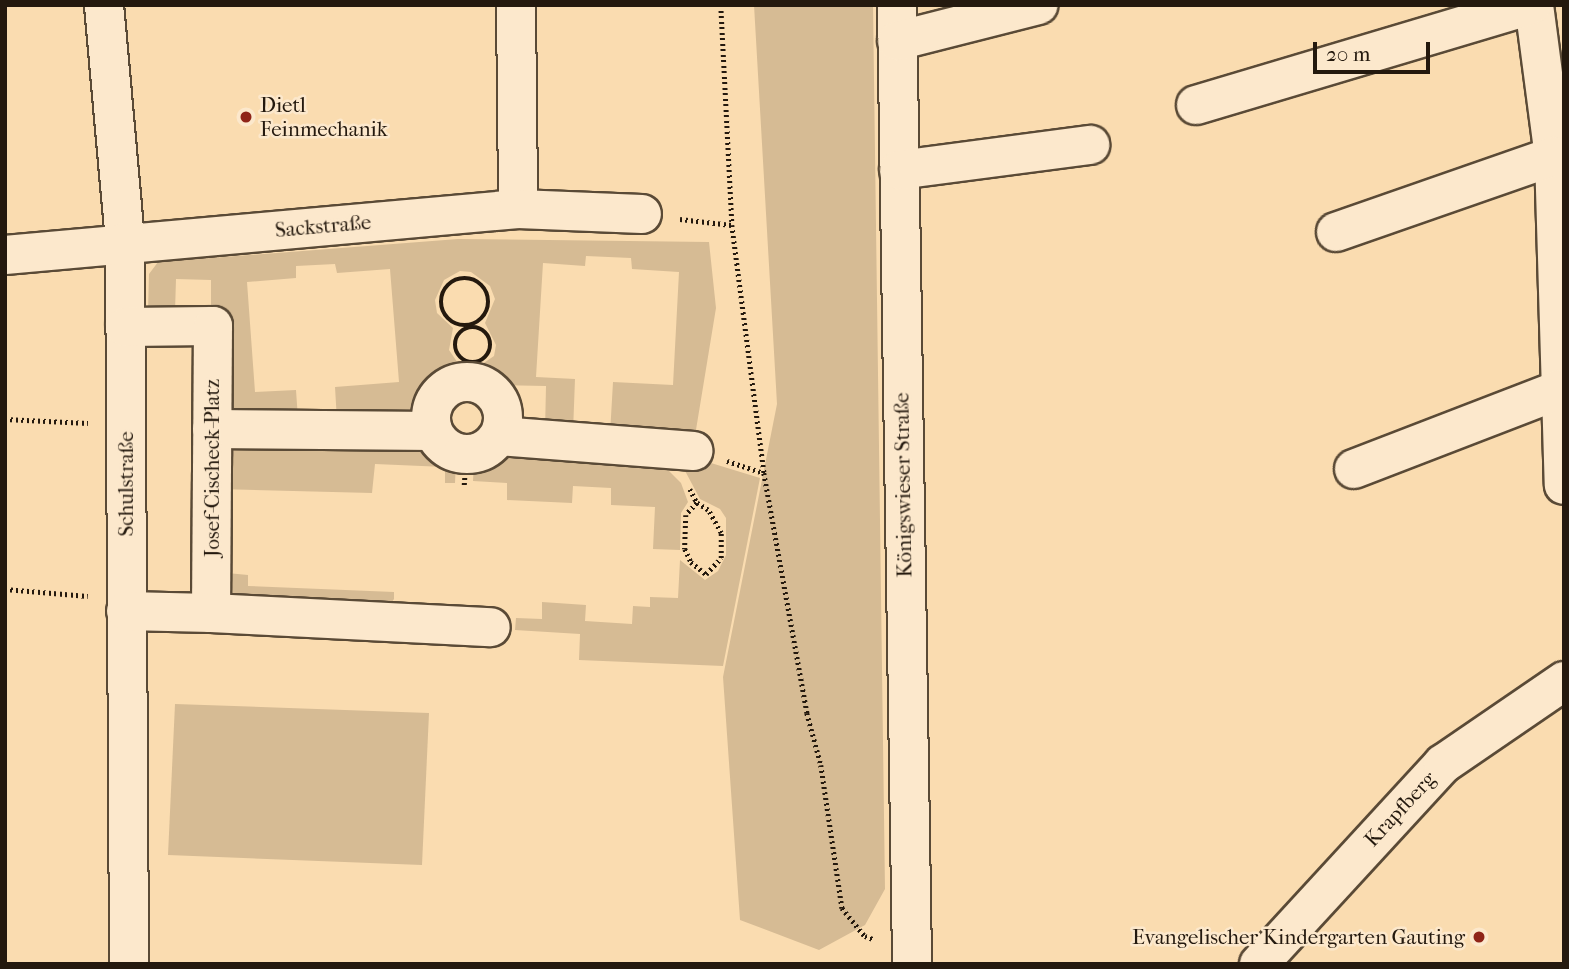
<!DOCTYPE html>
<meta charset="utf-8">
<style>
body{margin:0}
#map{position:relative;width:1569px;height:969px;overflow:hidden;background:#fadcb0;font-family:"IM FELL French Canon",serif}
div>[style]{position:absolute}
.green>*{inset:0;background:#d6bb94}
.path>*{height:4.5px;margin-top:-2.25px;transform-origin:0;background:repeating-linear-gradient(90deg,#24190e 0 2px,transparent 0 5.5px)}
.path>.ring{margin:-2.25px;padding:0;box-sizing:content-box;background:none;border:4.5px solid #24190e;border-radius:50%}
.roads{filter:drop-shadow(2px 0 #5a4a36) drop-shadow(-2px 0 #5a4a36) drop-shadow(0 2px #5a4a36) drop-shadow(0 -2px #5a4a36)}
.minor>*{height:38px;margin:-19px;padding:0 19px;transform-origin:19px;border-radius:19px;background:#fce8cc}
.minor>.ring{margin:-19px;padding:0;box-sizing:content-box;background:none;border:38px solid #fce8cc;border-radius:50%}
.dots>*{width:19px;height:19px;translate:-50% -50%;box-sizing:border-box;border:4px solid #fce8cc;border-radius:50%}
span{translate:-50% -50%;white-space:nowrap;text-align:center;line-height:1.15;-webkit-text-stroke:5px #fce8cc;paint-order:stroke}
.poi-label{font-size:21px;color:#24190e}
.left{translate:0 -50%;text-align:left}
.right{translate:-100% -50%;text-align:right}
.street-label{font-size:21px;color:#24190e}
.frame{position:absolute;inset:0;border:7px solid #24190e;pointer-events:none}
.scale{position:absolute;left:1313px;top:42px;width:117px;height:32px;box-sizing:border-box;border:4px solid #24190e;border-top:0;padding-left:9px;font-size:21px;line-height:24px;white-space:nowrap;color:#24190e;-webkit-text-stroke:5px #fce8cc;paint-order:stroke}
</style>
<div id="map">
<div class="green">
<i style="clip-path:polygon(754px 5px,873px 5px,885px 889px,865px 925px,819px 950px,740px 920px,723px 677px,777px 404px)"></i>
<i style="clip-path:polygon(458px 239px,709px 242px,716px 308px,694px 442px,610px 434px,613px 382px,673px 385px,679px 272px,632px 269px,631px 258px,586px 256px,585px 266px,543px 263px,536px 377px,575px 379px,573px 432px,545px 431px,546px 386px,500px 385px,472px 371px,494px 356px,496px 345px,485px 323px,495px 299px,490px 286px,471px 272px,460px 271px,444px 280px,435px 300px,437px 313px,453px 328px,449px 350px,464px 372px,439px 382px,403px 417px,337px 421px,335px 387px,399px 382px,390px 269px,337px 273px,335px 264px,296px 266px,296px 278px,247px 282px,255px 392px,296px 390px,298px 419px,227px 418px,226px 309px,211px 309px,211px 280px,176px 279px,175px 312px,148px 312px,149px 274px,158px 262px)"></i>
<i style="clip-path:polygon(217px 444px,426px 445px,456px 461px,455px 483px,445px 483px,445px 467px,375px 464px,372px 493px,217px 489px)"></i>
<i style="clip-path:polygon(495px 452px,664px 466px,681px 483px,688px 502px,681px 513px,680px 550px,653px 549px,655px 507px,611px 505px,611px 488px,573px 486px,572px 503px,507px 500px,507px 483px,473px 481px,474px 463px)"></i>
<i style="clip-path:polygon(675px 452px,760px 478px,723px 666px,579px 660px,580px 634px,515px 630px,516px 618px,542px 619px,542px 602px,586px 605px,585px 621px,632px 624px,633px 606px,650px 607px,650px 597px,678px 598px,680px 560px,705px 580px,718px 571px,726px 555px,726px 518px,720px 509px,700px 499px)"></i>
<i style="clip-path:polygon(227px 573px,248px 575px,248px 586px,394px 592px,394px 599px,389px 606px,226px 598px)"></i>
<i style="clip-path:polygon(175px 704px,429px 713px,422px 865px,168px 855px)"></i>
</div>
<div class="path">
<i style="left:721px;top:5px;width:220px;rotate:87.1deg"></i>
<i style="left:732px;top:225px;width:250px;rotate:82.6deg"></i>
<i style="left:764px;top:473px;width:244px;rotate:79.8deg"></i>
<i style="left:807px;top:713px;width:54px;rotate:74.9deg"></i>
<i style="left:821px;top:765px;width:145px;rotate:81.6deg"></i>
<i style="left:842px;top:908px;width:36px;rotate:51deg"></i>
<i style="left:865px;top:936px;width:9px;rotate:21deg"></i>
<i style="left:680px;top:219px;width:52px;rotate:6.6deg"></i>
<i class="ring" style="left:441px;top:278px;width:43.5px;height:43.5px"></i>
<i class="ring" style="left:455px;top:327px;width:31.5px;height:31.5px"></i>
<i style="left:468px;top:382px;width:20px;rotate:-84deg"></i>
<i style="left:5px;top:419px;width:83px;rotate:2.8deg"></i>
<i style="left:727px;top:461px;width:39px;rotate:18deg"></i>
<i style="left:464px;top:485px;width:26px;rotate:-86deg"></i>
<i style="left:690px;top:489px;width:16px;rotate:63deg"></i>
<i style="left:697px;top:503px;width:16px;rotate:133deg"></i>
<i style="left:686px;top:515px;width:34px;rotate:92deg"></i>
<i style="left:685px;top:549px;width:14px;rotate:65deg"></i>
<i style="left:691px;top:562px;width:19px;rotate:39deg"></i>
<i style="left:706px;top:574px;width:22px;rotate:-47deg"></i>
<i style="left:721px;top:558px;width:25px;rotate:-90deg"></i>
<i style="left:721px;top:533px;width:26px;rotate:-119deg"></i>
<i style="left:708px;top:510px;width:13px;rotate:-148deg"></i>
<i style="left:5px;top:589px;width:83px;rotate:4.8deg"></i>
</div>
<div class="roads">
<div class="minor">
<i style="left:104px;top:5px;width:238px;rotate:84.9deg"></i>
<i style="left:125px;top:242px;width:722px;rotate:89.68deg"></i>
<i style="left:516px;top:5px;width:204px;rotate:89.4deg"></i>
<i style="left:897px;top:5px;width:959px;rotate:89.1deg"></i>
<i style="left:1534px;top:5px;width:152px;rotate:82.5deg"></i>
<i style="left:1554px;top:156px;width:329px;rotate:88.3deg"></i>
<i style="left:897px;top:41px;width:146px;rotate:-14.3deg"></i>
<i style="left:1196px;top:105px;width:350px;rotate:-16.6deg"></i>
<i style="left:899px;top:170px;width:193px;rotate:-7.5deg"></i>
<i style="left:1336px;top:232px;width:231px;rotate:-19.2deg"></i>
<i style="left:5px;top:255px;width:515px;rotate:-5.12deg"></i>
<i style="left:518px;top:209px;width:124px;rotate:2.3deg"></i>
<i style="left:125px;top:327px;width:88px;rotate:-0.7deg"></i>
<i style="left:213px;top:326px;width:287px;rotate:90.4deg"></i>
<i style="left:211px;top:613px;width:85px;rotate:-178.7deg"></i>
<i class="ring" style="left:431px;top:382px;width:34px;height:34px"></i>
<i style="left:212px;top:429px;width:221px;rotate:0.5deg"></i>
<i style="left:499px;top:436px;width:195px;rotate:4.4deg"></i>
<i style="left:1354px;top:469px;width:222px;rotate:-21.1deg"></i>
<i style="left:211px;top:613px;width:280px;rotate:2.9deg"></i>
<i style="left:1259px;top:964px;width:272px;rotate:-47.4deg"></i>
<i style="left:1443px;top:764px;width:147px;rotate:-34.4deg"></i>
</div>
</div>
<div class="dots">
<i style="left:246px;top:117px;background:#8f2418"></i>
<i style="left:1479px;top:937px;background:#8f2418"></i>
</div>
<div class="poi-label">
<span class="left" style="left:260px;top:117px">Dietl<br>Feinmechanik</span>
<span class="right" style="left:1465px;top:937px">Evangelischer Kindergarten Gauting</span>
</div>
<div class="street-label">
<span style="left:323px;top:226px;rotate:-5deg">Sackstraße</span>
<span style="left:212px;top:468px;rotate:-90deg">Josef-Cischeck-Platz</span>
<span style="left:126px;top:484px;rotate:-90deg">Schulstraße</span>
<span style="left:903px;top:485px;rotate:-91deg">Königswieser Straße</span>
<span style="left:1400px;top:809px;rotate:-47deg">Krapfberg</span>
</div>
<div class="frame"></div>
<div class="scale">20 m</div>
</div>
